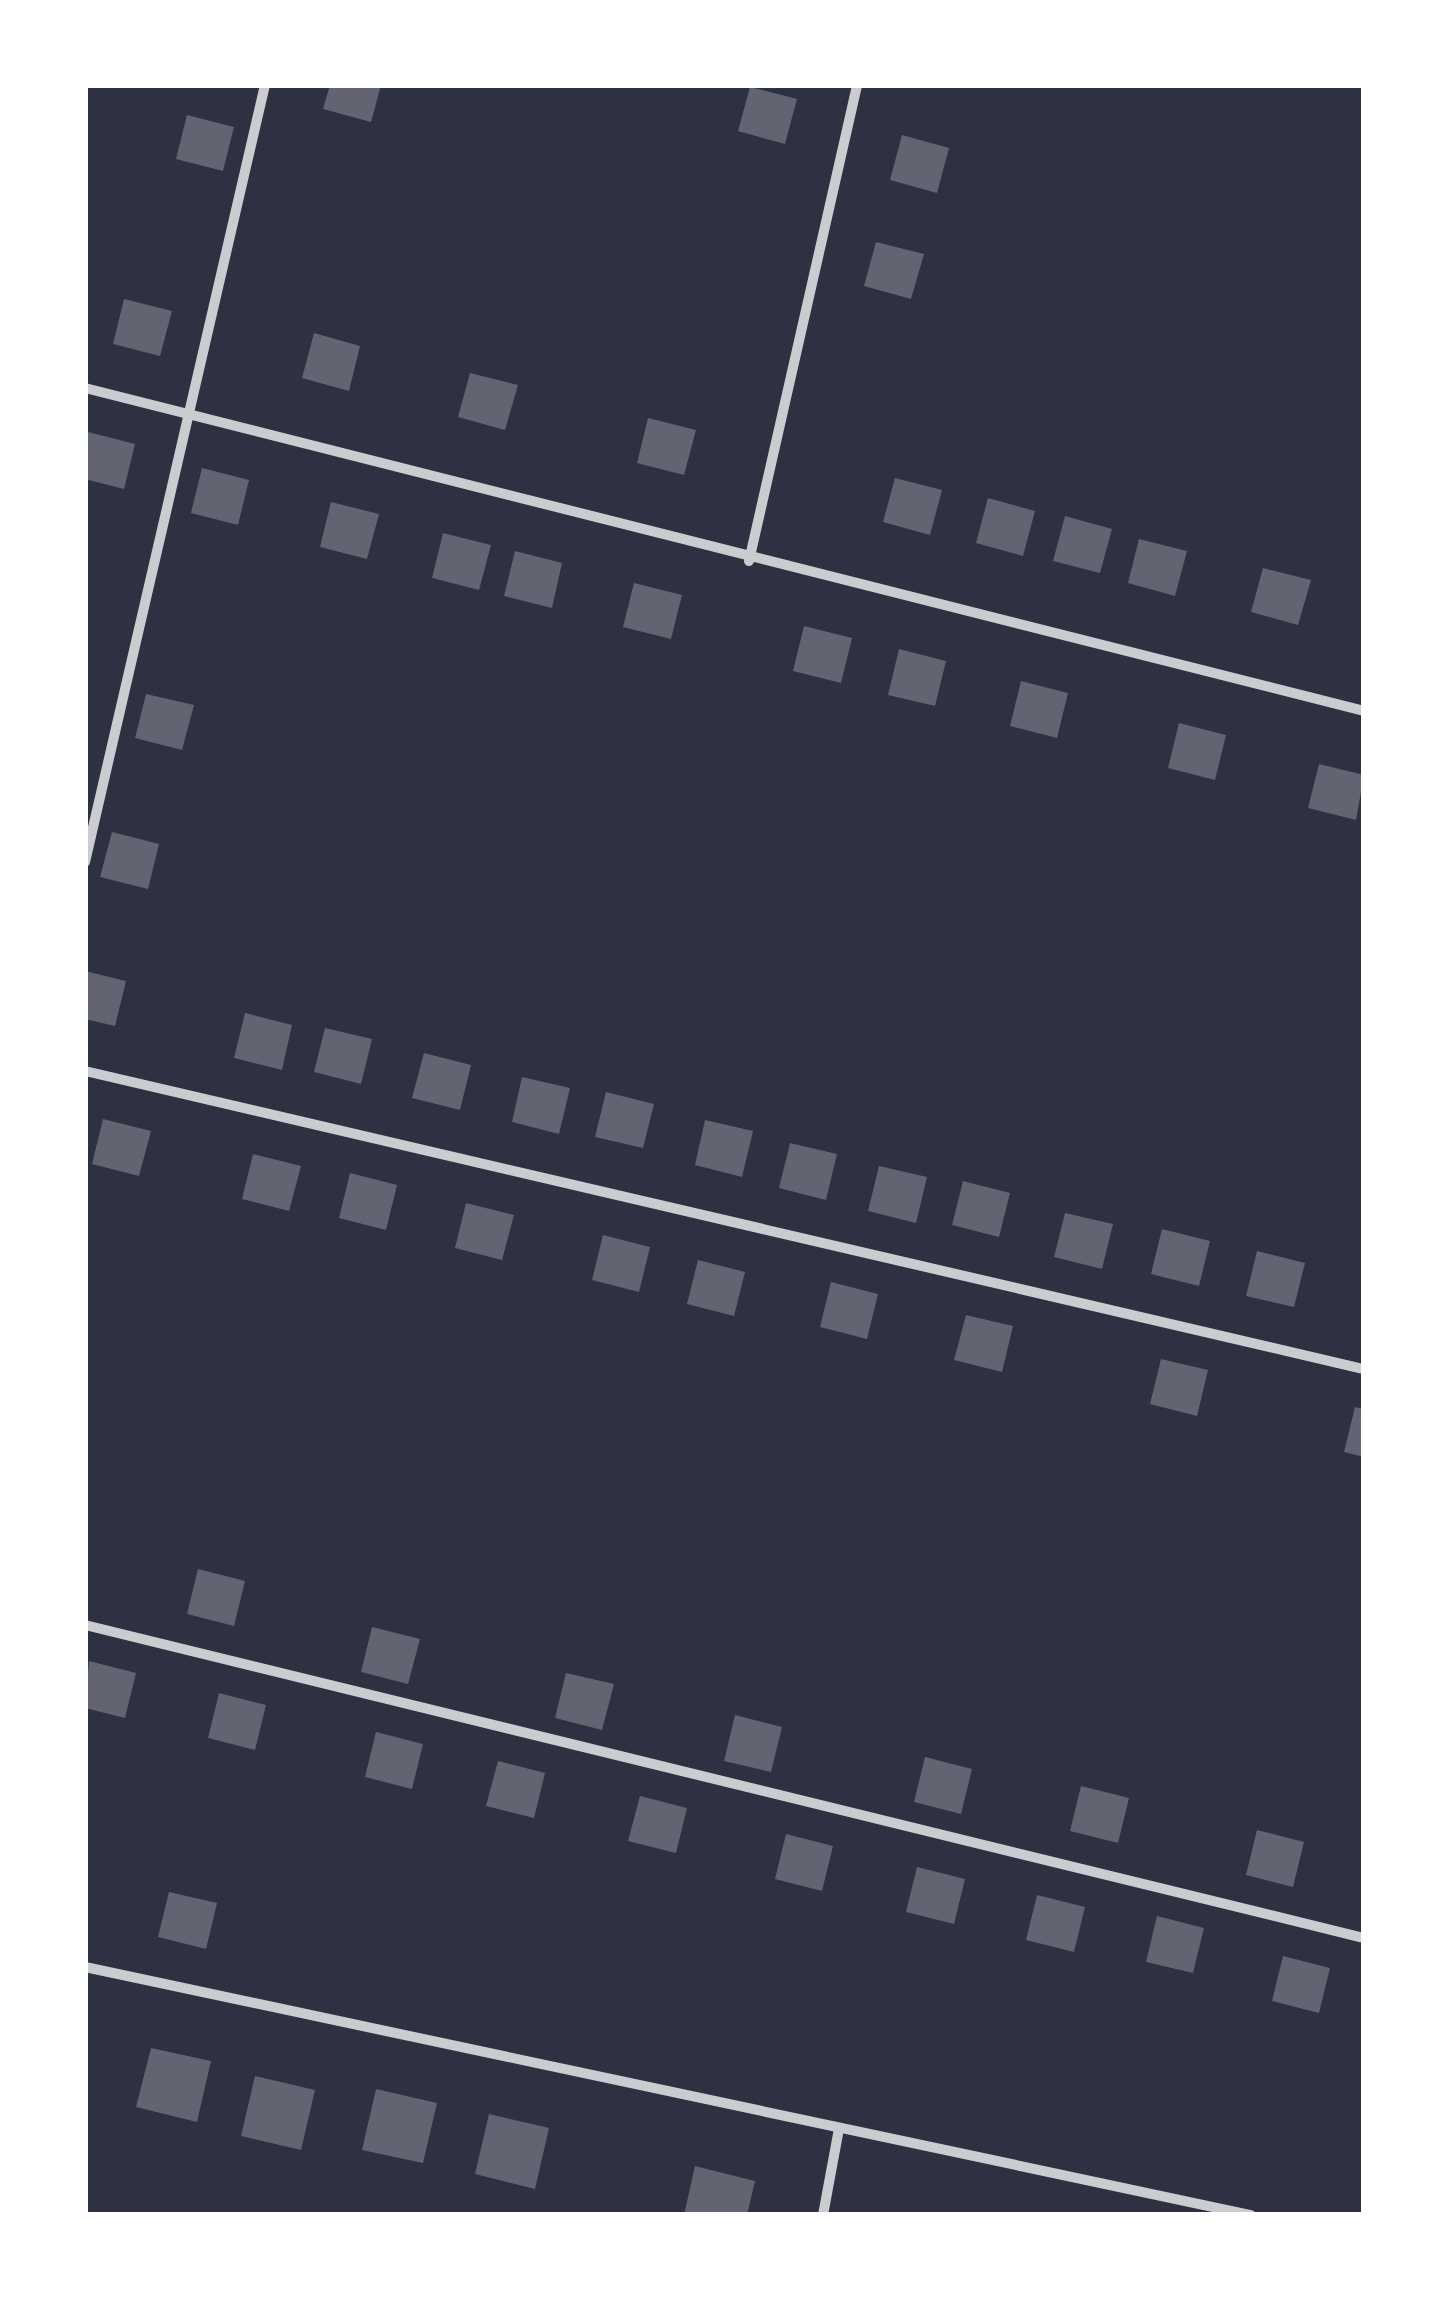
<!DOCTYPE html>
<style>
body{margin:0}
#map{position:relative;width:1449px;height:2300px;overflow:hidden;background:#2d3142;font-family:Manrope,sans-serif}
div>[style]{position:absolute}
.building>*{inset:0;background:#626471}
.minor>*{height:10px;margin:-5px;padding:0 5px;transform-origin:5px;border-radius:5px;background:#caccd0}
span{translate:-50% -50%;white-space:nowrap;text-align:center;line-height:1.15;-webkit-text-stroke:8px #fff;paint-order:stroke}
.frame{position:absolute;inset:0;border:88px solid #fff;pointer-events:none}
</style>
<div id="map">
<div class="building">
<i style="clip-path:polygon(330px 85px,381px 85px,371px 122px,323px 109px)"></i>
<i style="clip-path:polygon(750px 87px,797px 99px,785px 144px,738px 131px)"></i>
<i style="clip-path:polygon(187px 115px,234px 127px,223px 171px,176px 159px)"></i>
<i style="clip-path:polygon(902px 135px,949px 148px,937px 193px,890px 180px)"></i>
<i style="clip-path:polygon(876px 242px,924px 254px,911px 299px,864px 286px)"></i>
<i style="clip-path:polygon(124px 299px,172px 311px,160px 356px,113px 344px)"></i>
<i style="clip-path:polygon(314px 333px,360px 346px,349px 391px,302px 378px)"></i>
<i style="clip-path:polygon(470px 373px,518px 385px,505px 430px,458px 417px)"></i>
<i style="clip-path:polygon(648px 418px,696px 430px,684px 475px,637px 463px)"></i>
<i style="clip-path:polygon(88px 432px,135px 444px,124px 489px,85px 479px)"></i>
<i style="clip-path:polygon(202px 468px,249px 480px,238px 525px,191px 513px)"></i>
<i style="clip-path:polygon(895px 478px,942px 490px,930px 535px,883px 522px)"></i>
<i style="clip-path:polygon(988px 498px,1035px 511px,1023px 556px,976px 543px)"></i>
<i style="clip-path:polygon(331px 502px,379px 514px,367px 559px,320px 547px)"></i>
<i style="clip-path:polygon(1065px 516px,1112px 529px,1100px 573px,1053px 561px)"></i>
<i style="clip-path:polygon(443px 533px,491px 545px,479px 590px,432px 578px)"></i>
<i style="clip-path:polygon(1139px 539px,1187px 551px,1175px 596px,1128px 583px)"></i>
<i style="clip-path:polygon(515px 551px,562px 563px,552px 608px,504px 596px)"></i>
<i style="clip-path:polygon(1263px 568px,1311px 580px,1298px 625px,1251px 612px)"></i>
<i style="clip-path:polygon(634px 583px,682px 595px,671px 639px,623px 627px)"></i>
<i style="clip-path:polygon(804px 626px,852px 638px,841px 683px,793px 671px)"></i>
<i style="clip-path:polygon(899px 649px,946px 661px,935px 706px,888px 695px)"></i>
<i style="clip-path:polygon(1021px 681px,1068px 693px,1057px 738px,1010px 726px)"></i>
<i style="clip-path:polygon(146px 694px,194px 705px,182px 750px,135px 738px)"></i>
<i style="clip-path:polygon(1179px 723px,1226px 735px,1215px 780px,1168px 768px)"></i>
<i style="clip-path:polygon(1319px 764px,1364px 775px,1356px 820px,1308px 808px)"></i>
<i style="clip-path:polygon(112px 832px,159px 844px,148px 889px,100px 877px)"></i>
<i style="clip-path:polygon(85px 971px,126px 981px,115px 1026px,85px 1019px)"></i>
<i style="clip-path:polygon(245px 1013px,292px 1025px,282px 1070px,234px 1058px)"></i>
<i style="clip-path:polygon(325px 1028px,372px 1039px,361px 1084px,314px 1072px)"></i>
<i style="clip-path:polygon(424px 1053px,471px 1065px,460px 1110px,412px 1098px)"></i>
<i style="clip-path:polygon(522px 1077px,570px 1088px,559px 1134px,512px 1122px)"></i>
<i style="clip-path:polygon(606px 1092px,654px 1104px,643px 1148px,595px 1137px)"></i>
<i style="clip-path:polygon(103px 1119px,151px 1131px,139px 1176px,92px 1164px)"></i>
<i style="clip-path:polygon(705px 1120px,753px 1131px,742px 1177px,695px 1165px)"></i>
<i style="clip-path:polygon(790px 1143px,837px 1154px,826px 1200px,779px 1188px)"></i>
<i style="clip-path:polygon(253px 1154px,301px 1166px,289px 1211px,242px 1199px)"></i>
<i style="clip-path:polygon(879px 1166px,927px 1177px,916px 1223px,868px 1211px)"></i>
<i style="clip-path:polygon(350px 1173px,397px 1185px,386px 1230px,339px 1218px)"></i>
<i style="clip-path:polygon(963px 1181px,1010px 1193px,999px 1237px,952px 1225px)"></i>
<i style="clip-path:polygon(466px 1203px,514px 1215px,502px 1260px,455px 1248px)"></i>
<i style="clip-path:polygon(1065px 1213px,1113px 1224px,1102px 1269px,1054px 1257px)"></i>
<i style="clip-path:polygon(1162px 1229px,1210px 1241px,1199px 1286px,1151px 1274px)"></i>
<i style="clip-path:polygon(603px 1235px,650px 1247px,639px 1292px,592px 1280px)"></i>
<i style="clip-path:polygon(1257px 1251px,1305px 1263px,1294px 1307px,1246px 1296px)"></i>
<i style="clip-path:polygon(698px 1260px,745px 1272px,734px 1316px,687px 1304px)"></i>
<i style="clip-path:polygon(831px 1282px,878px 1294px,867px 1339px,820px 1327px)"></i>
<i style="clip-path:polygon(966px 1315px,1013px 1326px,1002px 1372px,954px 1360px)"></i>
<i style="clip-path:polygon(1161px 1359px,1208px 1370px,1197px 1416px,1150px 1404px)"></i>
<i style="clip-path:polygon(1355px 1407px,1364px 1409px,1364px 1457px,1344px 1452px)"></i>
<i style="clip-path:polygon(198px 1569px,245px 1581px,234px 1626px,187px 1614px)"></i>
<i style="clip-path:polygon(372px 1627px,420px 1639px,408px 1684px,361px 1672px)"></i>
<i style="clip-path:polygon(89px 1661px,136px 1673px,125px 1718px,85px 1708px)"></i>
<i style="clip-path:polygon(566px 1673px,614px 1684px,602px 1730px,555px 1718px)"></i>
<i style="clip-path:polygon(219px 1693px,266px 1705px,255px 1750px,208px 1738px)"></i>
<i style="clip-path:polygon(735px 1715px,782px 1727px,771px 1772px,724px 1761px)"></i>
<i style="clip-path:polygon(376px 1732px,423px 1744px,412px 1789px,365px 1777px)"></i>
<i style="clip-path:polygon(925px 1757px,972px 1769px,961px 1814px,914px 1802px)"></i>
<i style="clip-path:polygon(498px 1761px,545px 1773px,534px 1818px,486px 1806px)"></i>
<i style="clip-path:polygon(1081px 1786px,1129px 1798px,1118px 1843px,1070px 1831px)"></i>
<i style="clip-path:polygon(640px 1796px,687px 1808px,676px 1853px,628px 1841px)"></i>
<i style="clip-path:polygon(1257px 1830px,1304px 1842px,1293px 1887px,1246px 1875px)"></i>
<i style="clip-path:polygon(786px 1834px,833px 1846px,822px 1891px,775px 1879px)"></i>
<i style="clip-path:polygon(917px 1867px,965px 1879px,954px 1924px,906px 1912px)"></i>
<i style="clip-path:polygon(169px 1892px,217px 1903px,206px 1949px,158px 1937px)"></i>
<i style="clip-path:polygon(1037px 1895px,1085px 1907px,1074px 1952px,1026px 1940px)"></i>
<i style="clip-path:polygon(1157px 1916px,1204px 1928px,1193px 1973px,1146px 1962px)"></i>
<i style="clip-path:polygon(1283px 1956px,1330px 1968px,1319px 2013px,1272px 2001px)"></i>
<i style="clip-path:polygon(151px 2048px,211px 2061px,197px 2122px,136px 2107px)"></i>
<i style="clip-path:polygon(255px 2076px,315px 2090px,301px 2150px,241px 2136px)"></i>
<i style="clip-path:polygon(376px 2089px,437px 2103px,423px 2163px,362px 2150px)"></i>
<i style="clip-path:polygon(489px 2114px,549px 2128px,535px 2189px,475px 2174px)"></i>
<i style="clip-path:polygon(695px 2166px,755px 2181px,747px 2215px,684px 2215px)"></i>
</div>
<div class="minor">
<i style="left:85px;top:388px;width:1319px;rotate:14.17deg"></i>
<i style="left:749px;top:561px;width:488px;rotate:-77.2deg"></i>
<i style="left:85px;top:862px;width:798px;rotate:-76.96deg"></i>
<i style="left:85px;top:1071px;width:1313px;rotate:13.12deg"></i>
<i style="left:85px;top:1625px;width:1317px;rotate:13.75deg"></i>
<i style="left:85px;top:1967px;width:1192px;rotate:12.01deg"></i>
<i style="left:823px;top:2215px;width:87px;rotate:-79.5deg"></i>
</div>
<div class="frame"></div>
</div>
